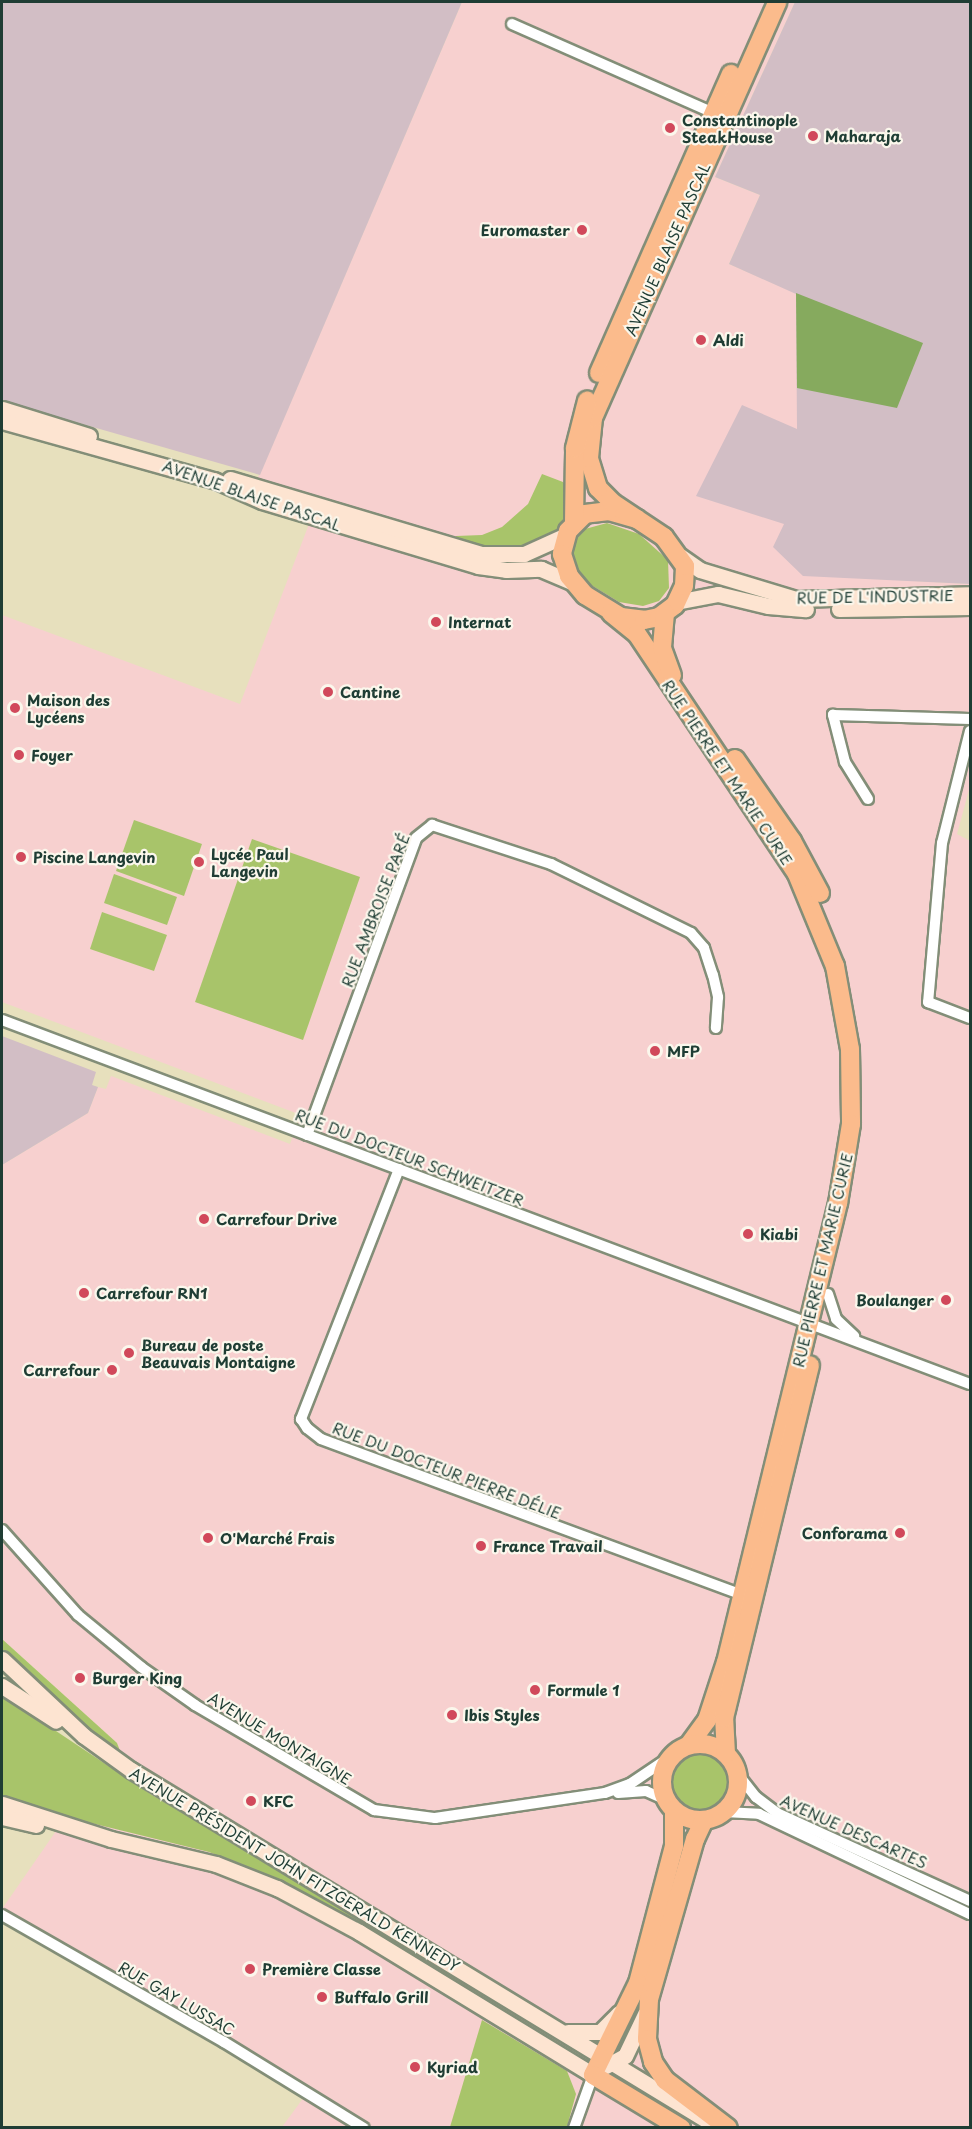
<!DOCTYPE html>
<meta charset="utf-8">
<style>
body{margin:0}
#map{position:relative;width:972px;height:2129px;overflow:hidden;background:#e7e0bd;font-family:"Playpen Sans",sans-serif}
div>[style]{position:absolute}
.built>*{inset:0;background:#f7d0cf}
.industrial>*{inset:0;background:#d2bec5}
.green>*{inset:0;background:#a8c46a}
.round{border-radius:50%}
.forest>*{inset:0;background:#86aa5e}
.roads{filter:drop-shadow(2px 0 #838e78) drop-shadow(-2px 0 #838e78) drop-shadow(0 2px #838e78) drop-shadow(0 -2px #838e78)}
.street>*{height:10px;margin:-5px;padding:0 5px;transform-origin:5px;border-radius:5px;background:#fff}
.secondary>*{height:15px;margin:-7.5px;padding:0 7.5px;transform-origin:7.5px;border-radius:7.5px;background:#fde4d1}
.primary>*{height:18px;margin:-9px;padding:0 9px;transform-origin:9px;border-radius:9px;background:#fbbb8c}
.primary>.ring{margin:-9px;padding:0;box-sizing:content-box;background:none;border:18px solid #fbbb8c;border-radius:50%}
.dots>*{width:16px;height:16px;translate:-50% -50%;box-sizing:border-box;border:3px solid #fbf7ec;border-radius:50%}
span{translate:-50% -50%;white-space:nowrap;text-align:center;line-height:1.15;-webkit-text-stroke:4.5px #fbf7ec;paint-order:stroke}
.poi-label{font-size:15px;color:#1f3d34;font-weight:700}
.left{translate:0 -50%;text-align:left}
.right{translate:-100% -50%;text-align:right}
.street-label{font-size:15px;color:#1f3d34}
.frame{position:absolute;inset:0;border:3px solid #1f3d34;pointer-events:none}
</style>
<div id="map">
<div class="built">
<i style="clip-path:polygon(462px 2px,795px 2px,715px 177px,760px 195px,729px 264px,796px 293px,798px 430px,784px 524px,803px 575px,970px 584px,970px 786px,957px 834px,970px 841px,970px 2127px,282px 2127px,304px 2097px,2px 1917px,2px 1909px,117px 1743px,2px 1639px,2px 1165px,88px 1113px,98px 1087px,106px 1089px,111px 1076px,290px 1144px,301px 1115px,2px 1002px,2px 615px,240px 704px,309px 524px,238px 502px,260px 474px)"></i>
</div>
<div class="industrial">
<i style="clip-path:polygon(2px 2px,462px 2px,260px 475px,2px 401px)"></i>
<i style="clip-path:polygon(795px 2px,970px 2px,970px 584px,803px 576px,773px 547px,784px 524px,696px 496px,742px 405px,797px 429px,796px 294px,729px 264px,760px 195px,715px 177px)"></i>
<i style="clip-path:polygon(2px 1036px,96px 1072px,92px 1085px,98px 1087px,88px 1113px,2px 1165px)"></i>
</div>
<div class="green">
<i style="clip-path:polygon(542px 474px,563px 482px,568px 489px,568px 514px,552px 536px,525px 548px,489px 549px,454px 542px,456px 536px,482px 535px,502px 527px,528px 504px)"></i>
<i style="clip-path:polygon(607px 523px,639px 534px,668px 560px,669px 588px,659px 601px,643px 606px,619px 602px,591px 585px,577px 570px,573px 554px,576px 540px,585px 529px)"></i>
<i style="clip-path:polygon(134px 820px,202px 844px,184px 896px,116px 871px)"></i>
<i style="clip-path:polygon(252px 839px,360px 877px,303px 1040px,195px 1002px)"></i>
<i style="clip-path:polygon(114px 874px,177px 897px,167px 925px,104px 903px)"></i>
<i style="clip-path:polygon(102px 912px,167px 935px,154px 971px,90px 949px)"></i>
<i style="clip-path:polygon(2px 1639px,117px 1743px,122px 1756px,44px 1691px,2px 1649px)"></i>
<i style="clip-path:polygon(2px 1695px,152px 1795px,360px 1916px,461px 1979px,460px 1981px,385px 1936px,239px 1864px,209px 1852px,42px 1811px,2px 1796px)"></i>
<i class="round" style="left:669px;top:1751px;width:62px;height:62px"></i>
<i style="clip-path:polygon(482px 2020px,567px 2071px,576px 2094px,567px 2127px,450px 2127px)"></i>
</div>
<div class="forest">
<i style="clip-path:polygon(796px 293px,923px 343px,897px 408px,797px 388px)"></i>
</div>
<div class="roads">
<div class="street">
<i style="left:512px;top:24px;width:225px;rotate:23.8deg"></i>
<i style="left:970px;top:731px;width:115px;rotate:104deg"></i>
<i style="left:942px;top:843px;width:160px;rotate:95deg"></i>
<i style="left:928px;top:1002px;width:45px;rotate:20.9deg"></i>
<i style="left:868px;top:799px;width:44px;rotate:-121.9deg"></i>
<i style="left:845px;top:762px;width:49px;rotate:-104.3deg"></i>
<i style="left:833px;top:715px;width:137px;rotate:1.7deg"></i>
<i style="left:2px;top:1020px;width:1034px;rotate:20.61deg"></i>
<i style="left:307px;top:1135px;width:316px;rotate:-69.8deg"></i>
<i style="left:416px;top:838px;width:21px;rotate:-39deg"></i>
<i style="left:432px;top:825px;width:125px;rotate:18.1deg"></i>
<i style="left:551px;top:864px;width:156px;rotate:26.2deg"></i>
<i style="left:691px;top:933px;width:20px;rotate:49deg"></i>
<i style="left:704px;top:948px;width:28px;rotate:72deg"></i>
<i style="left:713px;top:975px;width:23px;rotate:77deg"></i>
<i style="left:718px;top:997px;width:31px;rotate:94deg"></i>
<i style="left:399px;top:1169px;width:269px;rotate:111.4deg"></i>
<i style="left:301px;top:1419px;width:11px;rotate:56deg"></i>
<i style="left:307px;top:1428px;width:18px;rotate:38deg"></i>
<i style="left:321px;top:1439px;width:452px;rotate:20.3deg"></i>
<i style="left:828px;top:1294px;width:26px;rotate:72deg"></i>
<i style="left:836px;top:1319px;width:25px;rotate:43deg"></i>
<i style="left:2px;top:1530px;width:114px;rotate:48.2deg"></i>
<i style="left:78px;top:1615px;width:82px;rotate:39.5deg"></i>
<i style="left:141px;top:1667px;width:66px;rotate:35.1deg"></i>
<i style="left:195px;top:1705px;width:208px;rotate:30.4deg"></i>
<i style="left:374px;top:1810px;width:62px;rotate:7.5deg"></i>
<i style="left:435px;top:1818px;width:172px;rotate:-8.4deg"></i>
<i style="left:605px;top:1793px;width:27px;rotate:-20deg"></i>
<i style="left:630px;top:1784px;width:52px;rotate:-34deg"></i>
<i style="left:737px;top:1773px;width:31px;rotate:52deg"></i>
<i style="left:756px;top:1797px;width:26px;rotate:37deg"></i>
<i style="left:777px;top:1813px;width:212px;rotate:24.5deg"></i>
<i style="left:618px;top:1793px;width:28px;rotate:-4deg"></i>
<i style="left:646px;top:1791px;width:22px;rotate:24deg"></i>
<i style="left:724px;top:1812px;width:35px;rotate:3deg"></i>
<i style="left:759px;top:1814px;width:233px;rotate:25.4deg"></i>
<i style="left:2px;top:1915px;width:256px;rotate:29.8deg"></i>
<i style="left:224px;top:2042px;width:164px;rotate:31.6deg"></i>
<i style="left:574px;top:2128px;width:56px;rotate:-70.3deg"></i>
</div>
<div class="secondary">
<i style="left:2px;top:409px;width:91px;rotate:17.2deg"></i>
<i style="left:2px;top:421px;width:220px;rotate:15.6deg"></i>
<i style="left:214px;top:480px;width:52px;rotate:23.6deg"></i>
<i style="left:262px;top:501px;width:226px;rotate:16.7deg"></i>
<i style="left:478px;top:566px;width:28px;rotate:8deg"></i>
<i style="left:506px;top:570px;width:35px;rotate:-2deg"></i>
<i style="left:541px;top:569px;width:34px;rotate:23deg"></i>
<i style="left:230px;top:479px;width:262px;rotate:16.6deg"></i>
<i style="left:481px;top:554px;width:43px"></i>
<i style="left:524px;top:554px;width:46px;rotate:-24.3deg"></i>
<i style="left:680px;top:556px;width:24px;rotate:35deg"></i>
<i style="left:700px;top:570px;width:100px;rotate:16.8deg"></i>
<i style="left:796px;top:599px;width:174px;rotate:-1.6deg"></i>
<i style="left:676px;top:602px;width:43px;rotate:-10.8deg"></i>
<i style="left:718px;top:594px;width:51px;rotate:13.5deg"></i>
<i style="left:768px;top:606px;width:38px;rotate:5deg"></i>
<i style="left:839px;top:609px;width:131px;rotate:-0.9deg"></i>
<i style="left:2px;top:1659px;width:112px;rotate:43.2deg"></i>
<i style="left:84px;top:1736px;width:58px;rotate:35.9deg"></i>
<i style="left:131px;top:1770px;width:673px;rotate:31.33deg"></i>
<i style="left:2px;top:1686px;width:64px;rotate:32.9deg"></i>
<i style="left:2px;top:1804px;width:114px;rotate:17.8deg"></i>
<i style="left:111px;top:1839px;width:108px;rotate:13.4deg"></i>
<i style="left:216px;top:1864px;width:66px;rotate:21.5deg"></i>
<i style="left:277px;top:1888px;width:93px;rotate:28.2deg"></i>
<i style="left:359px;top:1932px;width:274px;rotate:31.4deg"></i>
<i style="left:2px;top:1817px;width:35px;rotate:13deg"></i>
<i style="left:568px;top:2032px;width:32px"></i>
<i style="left:600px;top:2032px;width:27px;rotate:-45deg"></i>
<i style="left:606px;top:2066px;width:21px;rotate:-28deg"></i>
<i style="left:625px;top:2056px;width:47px;rotate:-64.5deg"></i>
</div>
<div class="primary">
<i style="left:599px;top:373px;width:327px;rotate:-66.2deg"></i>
<i style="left:637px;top:519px;width:29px;rotate:-164deg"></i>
<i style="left:609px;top:511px;width:24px;rotate:173deg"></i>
<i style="left:585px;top:514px;width:24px;rotate:135deg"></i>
<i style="left:568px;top:531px;width:24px;rotate:105deg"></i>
<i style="left:562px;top:554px;width:23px;rotate:72deg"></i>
<i style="left:569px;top:576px;width:25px;rotate:50deg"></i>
<i style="left:585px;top:595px;width:42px;rotate:31.4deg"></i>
<i style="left:621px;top:617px;width:23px;rotate:7deg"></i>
<i style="left:644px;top:620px;width:15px;rotate:-11deg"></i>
<i style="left:659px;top:617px;width:20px;rotate:-37deg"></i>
<i style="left:675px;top:605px;width:21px;rotate:-65deg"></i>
<i style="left:684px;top:586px;width:20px;rotate:-87deg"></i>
<i style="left:685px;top:566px;width:36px;rotate:-126deg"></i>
<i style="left:664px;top:537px;width:61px;rotate:-146.3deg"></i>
<i style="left:613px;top:503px;width:21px;rotate:-135deg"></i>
<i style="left:598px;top:488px;width:31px;rotate:-107deg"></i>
<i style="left:589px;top:458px;width:40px;rotate:-84.3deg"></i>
<i style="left:593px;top:418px;width:455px;rotate:-66.1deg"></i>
<i style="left:574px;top:523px;width:75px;rotate:-89.2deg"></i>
<i style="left:575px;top:448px;width:49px;rotate:-75.7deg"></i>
<i style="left:611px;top:613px;width:33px;rotate:39deg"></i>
<i style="left:637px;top:634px;width:288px;rotate:56.3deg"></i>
<i style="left:797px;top:874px;width:100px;rotate:67.6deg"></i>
<i style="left:835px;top:966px;width:84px;rotate:79.8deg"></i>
<i style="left:850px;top:1049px;width:75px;rotate:89.2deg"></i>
<i style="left:851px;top:1124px;width:80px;rotate:99.3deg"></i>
<i style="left:838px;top:1203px;width:472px;rotate:103.7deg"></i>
<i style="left:726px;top:1662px;width:61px;rotate:108.1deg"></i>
<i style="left:707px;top:1720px;width:31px;rotate:126deg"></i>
<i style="left:665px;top:613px;width:35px;rotate:95deg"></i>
<i style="left:662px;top:648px;width:29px;rotate:70deg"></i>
<i style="left:735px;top:759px;width:100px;rotate:55.2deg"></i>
<i style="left:792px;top:841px;width:59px;rotate:61.7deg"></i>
<i class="ring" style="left:662px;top:1744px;width:58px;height:58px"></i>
<i style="left:726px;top:1754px;width:36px;rotate:-93deg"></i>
<i style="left:724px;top:1718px;width:363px;rotate:-76.3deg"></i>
<i style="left:674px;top:1810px;width:36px;rotate:90deg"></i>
<i style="left:674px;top:1846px;width:142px;rotate:104.7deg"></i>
<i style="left:638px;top:1983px;width:102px;rotate:116.1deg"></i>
<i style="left:593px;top:2075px;width:103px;rotate:31.1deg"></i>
<i style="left:704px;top:1820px;width:21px;rotate:115deg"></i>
<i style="left:695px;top:1839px;width:166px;rotate:106deg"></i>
<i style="left:649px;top:1999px;width:40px;rotate:92.9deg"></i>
<i style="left:647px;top:2039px;width:24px;rotate:75deg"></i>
<i style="left:653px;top:2062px;width:22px;rotate:56deg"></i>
<i style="left:665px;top:2080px;width:79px;rotate:37.3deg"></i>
</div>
</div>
<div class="dots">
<i style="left:670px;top:128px;background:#d1495b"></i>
<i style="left:813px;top:136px;background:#d1495b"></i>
<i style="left:582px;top:230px;background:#d1495b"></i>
<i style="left:701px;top:340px;background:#d1495b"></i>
<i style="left:436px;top:622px;background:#d1495b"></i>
<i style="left:328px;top:692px;background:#d1495b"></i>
<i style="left:15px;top:708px;background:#d1495b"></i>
<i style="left:19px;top:755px;background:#d1495b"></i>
<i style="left:21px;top:857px;background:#d1495b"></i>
<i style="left:199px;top:862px;background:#d1495b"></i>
<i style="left:655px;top:1051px;background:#d1495b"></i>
<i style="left:204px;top:1219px;background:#d1495b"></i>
<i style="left:748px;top:1234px;background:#d1495b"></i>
<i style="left:84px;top:1293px;background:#d1495b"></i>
<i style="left:946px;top:1300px;background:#d1495b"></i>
<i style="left:129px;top:1353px;background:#d1495b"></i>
<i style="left:112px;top:1370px;background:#d1495b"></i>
<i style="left:900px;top:1533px;background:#d1495b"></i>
<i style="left:208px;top:1538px;background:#d1495b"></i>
<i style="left:481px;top:1546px;background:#d1495b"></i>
<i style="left:80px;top:1678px;background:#d1495b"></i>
<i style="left:535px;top:1690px;background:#d1495b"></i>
<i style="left:452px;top:1715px;background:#d1495b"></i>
<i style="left:251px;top:1801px;background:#d1495b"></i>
<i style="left:250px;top:1969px;background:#d1495b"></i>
<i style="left:322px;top:1997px;background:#d1495b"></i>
<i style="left:415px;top:2067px;background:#d1495b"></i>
</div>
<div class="poi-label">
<span class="left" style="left:682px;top:128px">Constantinople<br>SteakHouse</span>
<span class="left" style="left:825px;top:136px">Maharaja</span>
<span class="right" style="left:570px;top:230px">Euromaster</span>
<span class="left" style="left:713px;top:340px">Aldi</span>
<span class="left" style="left:448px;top:622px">Internat</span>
<span class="left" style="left:340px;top:692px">Cantine</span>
<span class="left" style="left:27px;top:708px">Maison des<br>Lycéens</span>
<span class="left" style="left:31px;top:755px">Foyer</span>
<span class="left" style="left:211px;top:862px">Lycée Paul<br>Langevin</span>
<span class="left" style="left:33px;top:857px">Piscine Langevin</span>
<span class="left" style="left:667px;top:1051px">MFP</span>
<span class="left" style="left:216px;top:1219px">Carrefour Drive</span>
<span class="left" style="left:760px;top:1234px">Kiabi</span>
<span class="left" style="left:96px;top:1293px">Carrefour RN1</span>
<span class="right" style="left:934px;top:1300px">Boulanger</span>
<span class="left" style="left:141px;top:1353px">Bureau de poste<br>Beauvais Montaigne</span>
<span class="right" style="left:100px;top:1370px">Carrefour</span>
<span class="right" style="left:888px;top:1533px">Conforama</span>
<span class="left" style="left:220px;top:1538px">O'Marché Frais</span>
<span class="left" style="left:493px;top:1546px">France Travail</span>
<span class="left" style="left:92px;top:1678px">Burger King</span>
<span class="left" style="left:547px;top:1690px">Formule 1</span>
<span class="left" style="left:464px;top:1715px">Ibis Styles</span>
<span class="left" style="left:263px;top:1801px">KFC</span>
<span class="left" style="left:262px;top:1969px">Première Classe</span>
<span class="left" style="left:334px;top:1997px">Buffalo Grill</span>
<span class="left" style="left:427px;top:2067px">Kyriad</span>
</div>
<div class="street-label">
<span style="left:667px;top:249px;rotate:-66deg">AVENUE BLAISE PASCAL</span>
<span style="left:252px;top:495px;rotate:19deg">AVENUE BLAISE PASCAL</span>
<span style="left:875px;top:596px;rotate:-1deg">RUE DE L'INDUSTRIE</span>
<span style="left:728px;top:772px;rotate:56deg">RUE PIERRE ET MARIE CURIE</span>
<span style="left:375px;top:910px;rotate:-69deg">RUE AMBROISE PARÉ</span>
<span style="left:410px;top:1157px;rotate:21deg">RUE DU DOCTEUR SCHWEITZER</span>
<span style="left:822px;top:1260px;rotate:-77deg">RUE PIERRE ET MARIE CURIE</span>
<span style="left:447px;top:1470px;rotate:21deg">RUE DU DOCTEUR PIERRE DÉLIE</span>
<span style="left:280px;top:1738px;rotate:31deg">AVENUE MONTAIGNE</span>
<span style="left:854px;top:1831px;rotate:24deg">AVENUE DESCARTES</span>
<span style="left:295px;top:1869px;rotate:31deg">AVENUE PRÉSIDENT JOHN FITZGERALD KENNEDY</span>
<span style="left:177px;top:1998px;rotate:30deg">RUE GAY LUSSAC</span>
</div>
<div class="frame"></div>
</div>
